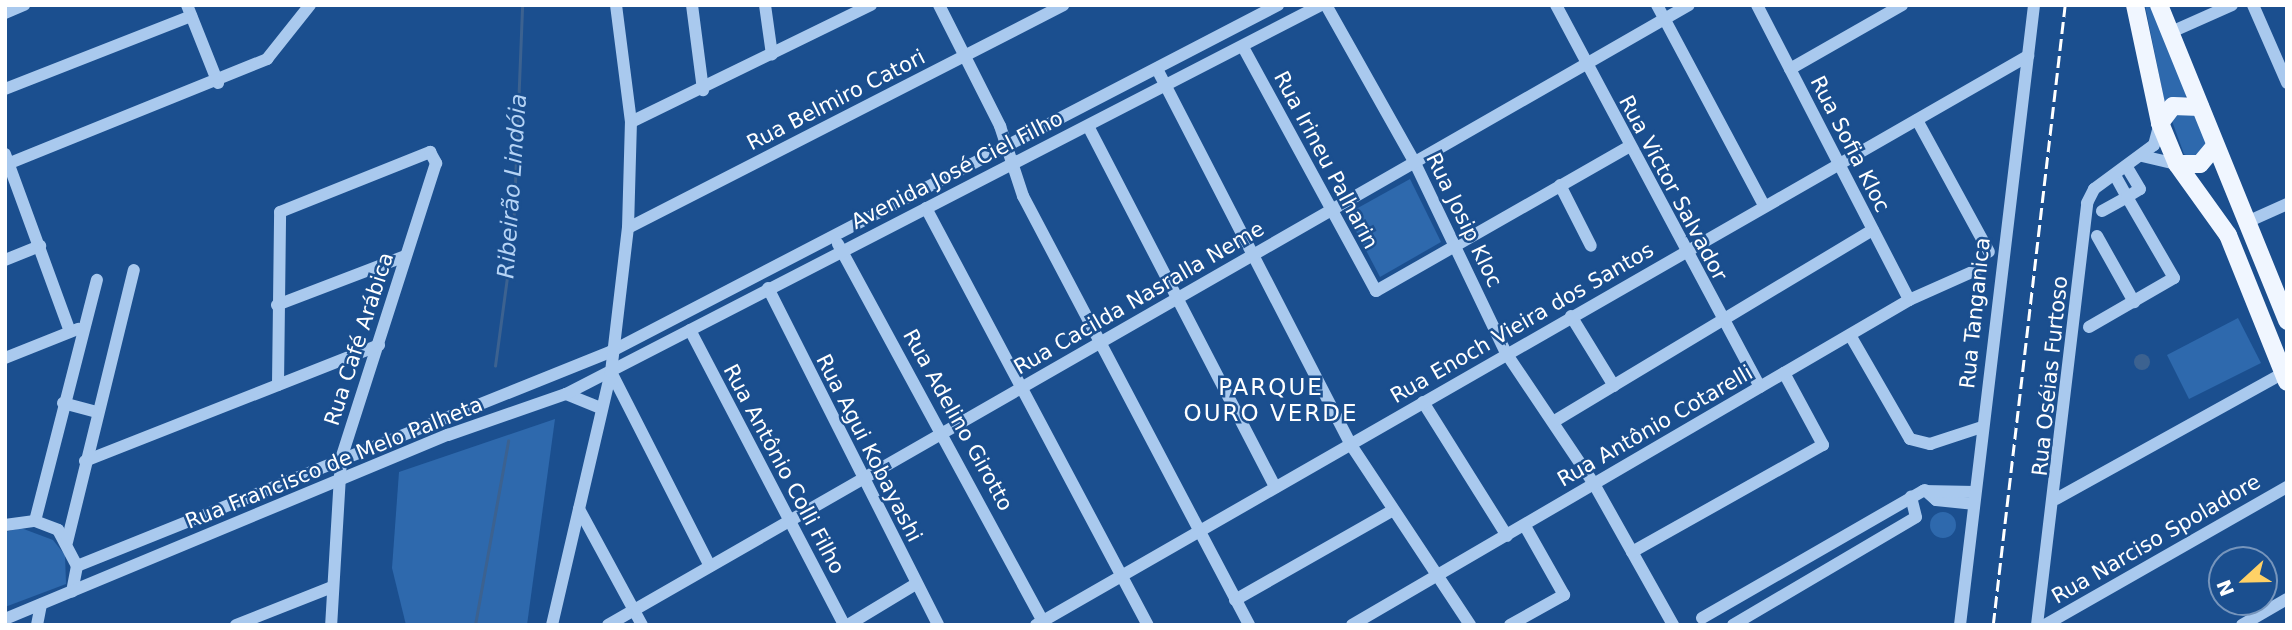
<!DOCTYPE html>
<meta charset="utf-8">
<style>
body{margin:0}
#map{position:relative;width:2292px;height:630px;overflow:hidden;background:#1b4f8f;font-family:"DejaVu Sans",sans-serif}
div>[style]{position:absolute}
.green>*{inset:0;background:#2e69ad}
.round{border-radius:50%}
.water>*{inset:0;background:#3c6290}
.stream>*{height:2.5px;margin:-1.25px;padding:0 1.25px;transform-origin:1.25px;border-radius:1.25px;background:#3c6290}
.minor>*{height:12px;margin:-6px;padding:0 6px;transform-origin:6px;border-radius:6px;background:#a9c9ee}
.major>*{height:18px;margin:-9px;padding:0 9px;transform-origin:9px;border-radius:9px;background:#f0f6ff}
.rail>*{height:2.5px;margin-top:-1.25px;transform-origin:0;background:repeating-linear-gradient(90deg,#fff 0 12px,transparent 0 17px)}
span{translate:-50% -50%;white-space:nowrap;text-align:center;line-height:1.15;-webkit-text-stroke:5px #1b4f8f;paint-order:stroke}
.street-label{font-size:21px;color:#fff}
.water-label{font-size:23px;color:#b5d3f5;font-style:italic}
.neighbourhood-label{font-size:23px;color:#fff;letter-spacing:2px}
.frame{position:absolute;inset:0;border:7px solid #fff;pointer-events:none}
.north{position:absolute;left:2208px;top:546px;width:70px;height:70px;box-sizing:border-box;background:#1b4f8f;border:2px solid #7695bc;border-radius:50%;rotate:248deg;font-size:19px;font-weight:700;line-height:28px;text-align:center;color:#fff}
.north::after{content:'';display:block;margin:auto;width:24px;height:32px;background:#ffd166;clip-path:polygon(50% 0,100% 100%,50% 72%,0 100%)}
</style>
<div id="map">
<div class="green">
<i style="clip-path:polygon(2145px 5px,2154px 5px,2190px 95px,2165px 104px)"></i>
<i style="clip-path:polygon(2177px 112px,2196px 114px,2208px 145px,2193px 159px,2184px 154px,2172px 121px)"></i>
<i style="clip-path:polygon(1410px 179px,1441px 242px,1380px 277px,1347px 214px)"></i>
<i style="clip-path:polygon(2238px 318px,2261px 363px,2189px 399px,2167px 355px)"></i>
<i style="clip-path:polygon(555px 419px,527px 625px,406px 625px,392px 568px,399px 472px)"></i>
<i class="round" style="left:1930px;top:512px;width:26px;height:26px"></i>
<i style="clip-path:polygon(21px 528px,53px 540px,65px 555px,66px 584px,5px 607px,5px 532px)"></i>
</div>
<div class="water">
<i class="round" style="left:2134px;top:354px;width:16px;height:16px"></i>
</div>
<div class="stream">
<i style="left:495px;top:366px;width:134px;rotate:-82.3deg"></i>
<i style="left:513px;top:233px;width:228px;rotate:-87.7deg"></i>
<i style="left:475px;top:625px;width:187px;rotate:-79.8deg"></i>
</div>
<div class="minor">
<i style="left:187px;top:5px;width:84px;rotate:68.3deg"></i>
<i style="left:692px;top:5px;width:86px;rotate:82.6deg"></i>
<i style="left:765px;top:5px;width:50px;rotate:82deg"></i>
<i style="left:939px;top:5px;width:136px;rotate:63.2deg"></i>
<i style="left:1000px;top:126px;width:74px;rotate:71.8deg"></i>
<i style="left:1023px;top:196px;width:485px;rotate:62.2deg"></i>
<i style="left:1326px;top:5px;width:179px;rotate:60.6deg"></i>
<i style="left:1414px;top:161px;width:213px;rotate:64.4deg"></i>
<i style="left:1506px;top:353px;width:158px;rotate:56.1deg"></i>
<i style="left:1594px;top:484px;width:162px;rotate:60.7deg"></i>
<i style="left:1556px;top:5px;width:433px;rotate:61.9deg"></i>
<i style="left:1657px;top:5px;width:227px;rotate:61.9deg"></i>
<i style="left:1757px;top:5px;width:332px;rotate:62.7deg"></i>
<i style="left:2253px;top:5px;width:85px;rotate:66.4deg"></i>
<i style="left:5px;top:13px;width:21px;rotate:-23deg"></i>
<i style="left:2169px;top:33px;width:69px;rotate:-24deg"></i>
<i style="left:1243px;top:47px;width:278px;rotate:61.4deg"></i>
<i style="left:1376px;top:291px;width:290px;rotate:-29.7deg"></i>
<i style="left:1157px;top:69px;width:423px;rotate:62.7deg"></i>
<i style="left:1351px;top:445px;width:216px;rotate:56.5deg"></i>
<i style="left:1790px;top:69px;width:129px;rotate:-29.7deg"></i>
<i style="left:5px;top:89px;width:200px;rotate:-21.4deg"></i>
<i style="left:1917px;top:120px;width:150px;rotate:61.4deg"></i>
<i style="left:631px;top:122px;width:267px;rotate:-26deg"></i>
<i style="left:1088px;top:126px;width:407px;rotate:62.6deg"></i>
<i style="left:5px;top:154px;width:189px;rotate:69.9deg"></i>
<i style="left:2142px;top:156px;width:36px;rotate:13deg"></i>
<i style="left:5px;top:165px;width:283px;rotate:-22deg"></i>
<i style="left:267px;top:59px;width:69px;rotate:-51.5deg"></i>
<i style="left:1560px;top:185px;width:68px;rotate:63.1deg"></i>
<i style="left:926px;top:208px;width:472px;rotate:62deg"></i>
<i style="left:2102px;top:211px;width:29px;rotate:-29deg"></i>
<i style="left:2127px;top:197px;width:25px;rotate:-119deg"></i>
<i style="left:2247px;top:222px;width:44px;rotate:-24.2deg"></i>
<i style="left:628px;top:228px;width:489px;rotate:-27.1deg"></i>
<i style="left:2097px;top:236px;width:76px;rotate:60.7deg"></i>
<i style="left:838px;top:244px;width:434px;rotate:61.5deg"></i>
<i style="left:5px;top:260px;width:38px;rotate:-22deg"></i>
<i style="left:768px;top:288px;width:377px;rotate:63.2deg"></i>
<i style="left:277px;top:305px;width:137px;rotate:-20.9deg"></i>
<i style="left:1571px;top:316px;width:82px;rotate:58.4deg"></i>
<i style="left:2089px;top:327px;width:98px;rotate:-30deg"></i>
<i style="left:2174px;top:278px;width:94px;rotate:-120.1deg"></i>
<i style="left:2127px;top:197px;width:15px;rotate:-32deg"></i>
<i style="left:2140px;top:189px;width:26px;rotate:-121deg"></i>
<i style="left:690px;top:330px;width:333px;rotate:62.4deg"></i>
<i style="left:1850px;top:335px;width:120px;rotate:60deg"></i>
<i style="left:1910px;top:439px;width:21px;rotate:14deg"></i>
<i style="left:1930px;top:444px;width:55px;rotate:-18.1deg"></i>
<i style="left:5px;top:358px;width:79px;rotate:-21.7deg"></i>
<i style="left:611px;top:372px;width:218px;rotate:63deg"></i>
<i style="left:278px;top:385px;width:173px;rotate:-89.3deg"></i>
<i style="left:280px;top:212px;width:162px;rotate:-21.8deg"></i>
<i style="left:430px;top:152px;width:13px;rotate:61deg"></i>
<i style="left:436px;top:163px;width:311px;rotate:107.8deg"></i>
<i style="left:341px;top:459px;width:166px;rotate:93.4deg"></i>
<i style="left:566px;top:394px;width:37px;rotate:22deg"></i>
<i style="left:1423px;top:402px;width:158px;rotate:57.9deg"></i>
<i style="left:63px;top:403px;width:34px;rotate:15deg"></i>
<i style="left:1553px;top:422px;width:373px;rotate:-31deg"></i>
<i style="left:85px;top:461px;width:316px;rotate:-21.5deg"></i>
<i style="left:1925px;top:490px;width:15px;rotate:42deg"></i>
<i style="left:1936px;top:500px;width:37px;rotate:6deg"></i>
<i style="left:2056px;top:499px;width:260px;rotate:-29deg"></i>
<i style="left:579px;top:509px;width:132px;rotate:61.5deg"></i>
<i style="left:35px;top:521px;width:249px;rotate:-75.6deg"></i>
<i style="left:5px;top:525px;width:30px;rotate:-8deg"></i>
<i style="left:35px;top:521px;width:25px;rotate:21deg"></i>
<i style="left:58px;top:530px;width:41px;rotate:62.2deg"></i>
<i style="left:77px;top:566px;width:26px;rotate:101deg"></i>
<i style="left:67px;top:542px;width:280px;rotate:-76.2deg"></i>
<i style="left:1632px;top:552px;width:219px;rotate:-29.3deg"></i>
<i style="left:1823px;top:445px;width:82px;rotate:-118.4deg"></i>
<i style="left:77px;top:566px;width:574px;rotate:-21.88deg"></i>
<i style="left:610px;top:352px;width:753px;rotate:-27.45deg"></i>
<i style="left:1235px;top:600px;width:178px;rotate:-29.6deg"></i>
<i style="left:1702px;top:618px;width:255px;rotate:-29.9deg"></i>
<i style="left:1923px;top:491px;width:52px;rotate:1.1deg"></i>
<i style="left:5px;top:619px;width:480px;rotate:-22.6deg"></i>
<i style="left:448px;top:435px;width:125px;rotate:-19.2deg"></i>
<i style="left:566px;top:394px;width:849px;rotate:-27.26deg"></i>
<i style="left:37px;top:625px;width:21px;rotate:-79deg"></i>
<i style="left:236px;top:625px;width:103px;rotate:-21.6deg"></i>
<i style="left:552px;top:625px;width:260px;rotate:-76.9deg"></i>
<i style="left:611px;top:372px;width:145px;rotate:-83.3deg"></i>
<i style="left:628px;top:228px;width:106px;rotate:-88.4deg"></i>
<i style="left:631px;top:122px;width:118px;rotate:-97.3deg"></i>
<i style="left:608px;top:625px;width:1246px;rotate:-29.84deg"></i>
<i style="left:848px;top:625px;width:79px;rotate:-31.1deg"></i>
<i style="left:1036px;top:625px;width:1144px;rotate:-29.84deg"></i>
<i style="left:1352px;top:625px;width:645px;rotate:-30.26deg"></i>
<i style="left:1909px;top:300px;width:79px;rotate:-24deg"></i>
<i style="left:1510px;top:625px;width:62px;rotate:-29.1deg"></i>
<i style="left:1564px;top:595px;width:79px;rotate:-119.5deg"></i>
<i style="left:1733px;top:625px;width:212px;rotate:-30.5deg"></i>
<i style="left:1916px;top:517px;width:21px;rotate:-104deg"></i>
<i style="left:1960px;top:625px;width:624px;rotate:-83.19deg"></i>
<i style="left:2037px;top:625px;width:425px;rotate:-83.2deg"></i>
<i style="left:2087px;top:203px;width:16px;rotate:-63deg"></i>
<i style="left:2094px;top:189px;width:74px;rotate:-36.3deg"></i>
<i style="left:2154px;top:145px;width:23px;rotate:-75deg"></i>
<i style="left:2045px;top:625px;width:279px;rotate:-29.7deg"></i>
<i style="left:2242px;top:625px;width:52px;rotate:-30deg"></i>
</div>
<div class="major">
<i style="left:2135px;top:5px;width:121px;rotate:78deg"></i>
<i style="left:2160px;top:123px;width:44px;rotate:67.5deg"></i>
<i style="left:2177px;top:164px;width:87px;rotate:54.3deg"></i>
<i style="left:2228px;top:235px;width:158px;rotate:68.1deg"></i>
<i style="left:2159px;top:5px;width:341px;rotate:67.9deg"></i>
<i style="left:2160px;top:123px;width:21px;rotate:-53deg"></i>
<i style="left:2173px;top:106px;width:27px;rotate:2deg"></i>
<i style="left:2177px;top:164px;width:23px"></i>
<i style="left:2200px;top:164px;width:23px;rotate:-50deg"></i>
</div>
<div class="rail">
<i style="left:1993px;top:625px;width:624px;rotate:-83.38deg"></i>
</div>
<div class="street-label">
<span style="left:836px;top:100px;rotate:-27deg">Rua Belmiro Catori</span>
<span style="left:1850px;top:144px;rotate:63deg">Rua Sofia Kloc</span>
<span style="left:1326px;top:160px;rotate:62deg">Rua Irineu Palharin</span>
<span style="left:957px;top:170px;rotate:-27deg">Avenida José Ciel Filho</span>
<span style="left:1673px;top:188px;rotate:62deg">Rua Victor Salvador</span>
<span style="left:1464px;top:220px;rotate:64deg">Rua Josip Kloc</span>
<span style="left:1139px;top:298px;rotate:-30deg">Rua Cacilda Nasralla Neme</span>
<span style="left:1975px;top:313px;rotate:-84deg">Rua Tanganica</span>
<span style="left:1522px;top:323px;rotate:-30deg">Rua Enoch Vieira dos Santos</span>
<span style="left:359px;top:339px;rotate:-72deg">Rua Café Arábica</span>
<span style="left:2050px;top:376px;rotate:-84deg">Rua Oséias Furtoso</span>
<span style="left:958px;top:420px;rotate:61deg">Rua Adelino Girotto</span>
<span style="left:1655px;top:426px;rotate:-30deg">Rua Antônio Cotarelli</span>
<span style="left:869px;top:448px;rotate:63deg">Rua Agui Kobayashi</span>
<span style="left:334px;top:463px;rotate:-22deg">Rua Francisco de Melo Palheta</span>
<span style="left:784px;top:469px;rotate:62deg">Rua Antônio Colli Filho</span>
<span style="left:2156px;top:539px;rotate:-30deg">Rua Narciso Spoladore</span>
</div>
<div class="water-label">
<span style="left:512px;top:186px;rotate:-86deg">Ribeirão Lindóia</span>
</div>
<div class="neighbourhood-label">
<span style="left:1271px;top:400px">PARQUE<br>OURO VERDE</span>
</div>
<div class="frame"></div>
<div class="north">N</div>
</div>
